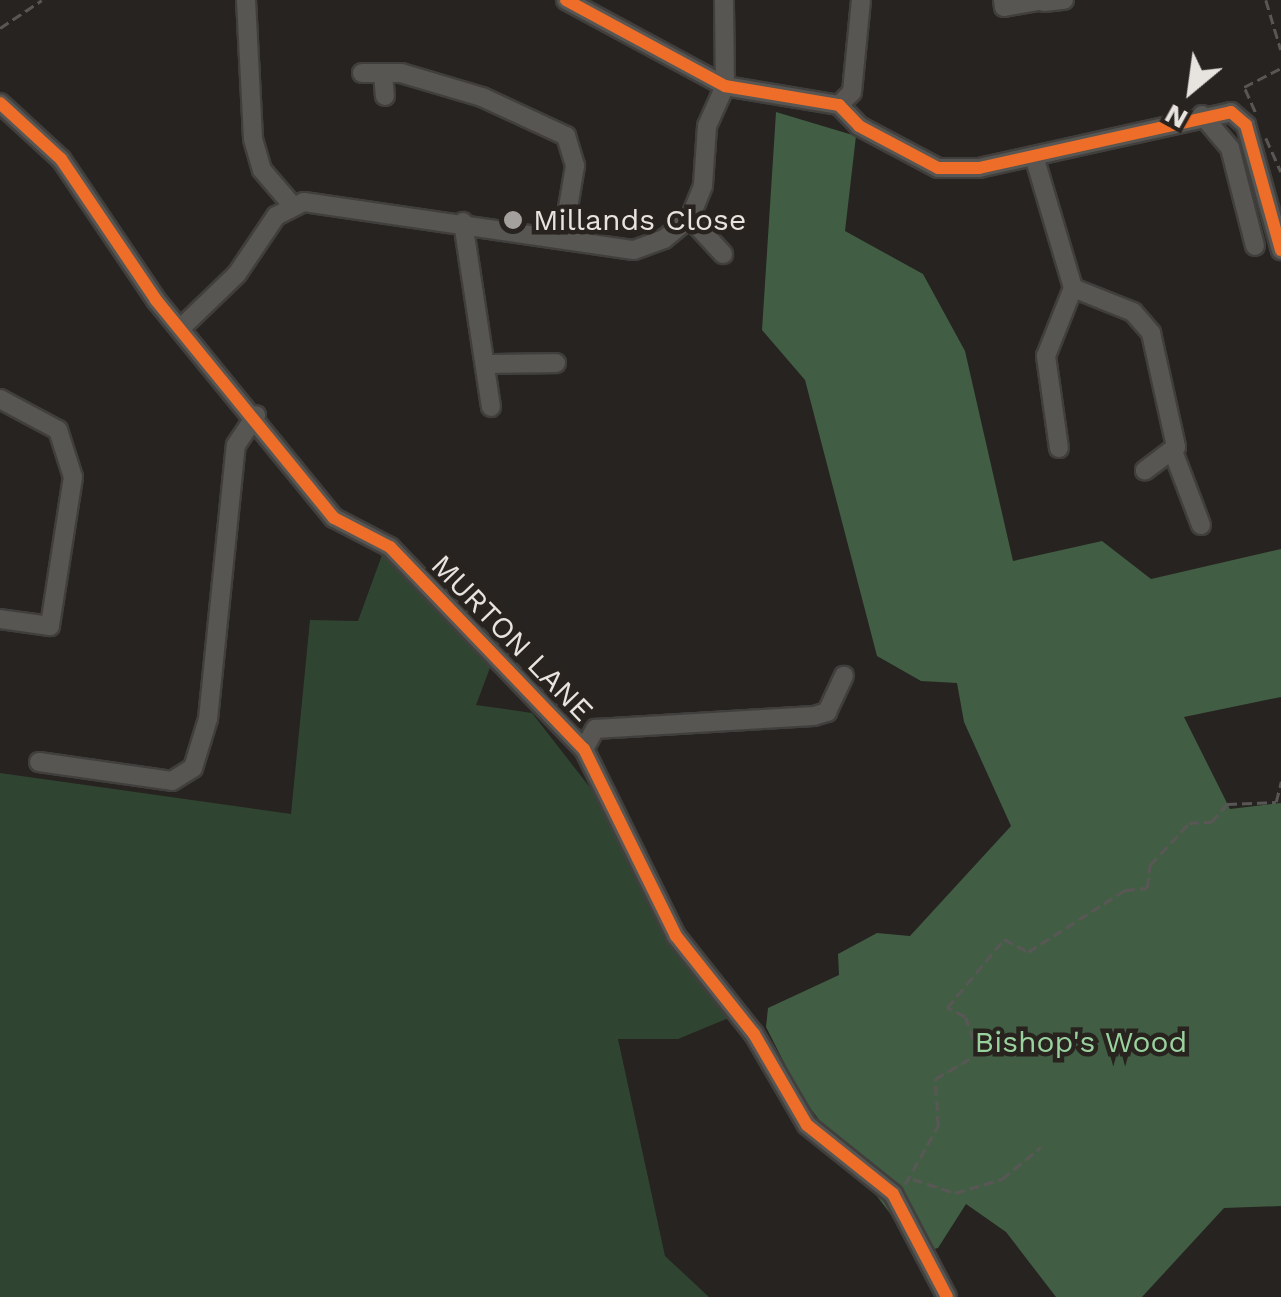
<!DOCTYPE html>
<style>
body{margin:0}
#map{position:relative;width:1281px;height:1297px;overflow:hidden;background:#262320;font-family:"Work Sans",sans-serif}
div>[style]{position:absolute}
.green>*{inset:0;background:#304531}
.forest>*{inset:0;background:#415d43}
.path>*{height:2.5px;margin-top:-1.25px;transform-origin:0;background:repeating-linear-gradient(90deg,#595755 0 10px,transparent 0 15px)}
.roads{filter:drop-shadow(2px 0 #413f3d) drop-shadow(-2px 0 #413f3d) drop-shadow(0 2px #413f3d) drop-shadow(0 -2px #413f3d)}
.minor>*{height:18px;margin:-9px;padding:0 9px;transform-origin:9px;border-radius:9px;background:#585652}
.cycleway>*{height:12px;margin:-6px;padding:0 6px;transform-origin:6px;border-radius:6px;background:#ee6e29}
.dots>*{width:28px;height:28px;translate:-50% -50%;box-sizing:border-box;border:5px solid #28231e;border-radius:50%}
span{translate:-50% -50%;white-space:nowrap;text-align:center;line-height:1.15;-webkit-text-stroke:9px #28231e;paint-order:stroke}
.poi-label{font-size:30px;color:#e7e4e0}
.left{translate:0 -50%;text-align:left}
.street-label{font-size:30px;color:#e7e4e0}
.park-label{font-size:30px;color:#9ad29f}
.north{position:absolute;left:1141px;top:40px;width:100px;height:100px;-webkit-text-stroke:8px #28231e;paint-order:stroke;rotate:209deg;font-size:28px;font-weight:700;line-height:40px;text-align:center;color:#e7e4e0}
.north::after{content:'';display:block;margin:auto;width:35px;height:45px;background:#e7e4e0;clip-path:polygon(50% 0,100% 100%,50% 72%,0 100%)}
</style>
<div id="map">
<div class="green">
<i style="clip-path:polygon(382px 555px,491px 665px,476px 705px,532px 713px,595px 794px,731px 1017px,678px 1039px,618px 1039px,665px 1256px,709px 1297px,0 1297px,0 773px,291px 814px,310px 620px,358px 621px)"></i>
</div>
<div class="forest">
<i style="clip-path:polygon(776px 112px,856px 136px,845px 231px,923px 274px,965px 351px,1013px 561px,1102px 541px,1151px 579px,1281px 549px,1281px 697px,1184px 717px,1230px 809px,1281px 803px,1281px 1206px,1224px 1208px,1142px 1297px,1056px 1297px,1006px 1232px,966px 1204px,938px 1248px,920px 1253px,801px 1096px,766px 1027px,768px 1008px,839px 975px,838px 954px,877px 933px,910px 936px,1011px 826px,964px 722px,957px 683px,921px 681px,877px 656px,805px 380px,762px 330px)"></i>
</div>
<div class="path">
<i style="left:1266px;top:0;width:52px;rotate:73.3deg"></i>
<i style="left:0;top:28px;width:50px;rotate:-33.7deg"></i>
<i style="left:1255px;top:112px;width:27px;rotate:-114deg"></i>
<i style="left:1244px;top:87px;width:42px;rotate:-27.2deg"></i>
<i style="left:1266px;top:138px;width:37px;rotate:66deg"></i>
<i style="left:913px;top:1179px;width:44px;rotate:18.4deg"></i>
<i style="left:955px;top:1193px;width:49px;rotate:-16.6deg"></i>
<i style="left:1002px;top:1179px;width:50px;rotate:-39.4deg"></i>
<i style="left:905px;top:1184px;width:67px;rotate:-60.4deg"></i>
<i style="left:938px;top:1126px;width:47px;rotate:-93.7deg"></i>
<i style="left:935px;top:1079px;width:50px;rotate:-30.2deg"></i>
<i style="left:978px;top:1054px;width:39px;rotate:-109deg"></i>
<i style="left:965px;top:1017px;width:20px;rotate:-153deg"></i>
<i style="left:947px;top:1008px;width:89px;rotate:-50.4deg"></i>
<i style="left:1004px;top:939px;width:27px;rotate:28deg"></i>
<i style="left:1028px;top:952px;width:115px;rotate:-32.6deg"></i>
<i style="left:1125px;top:890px;width:22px;rotate:-5deg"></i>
<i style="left:1147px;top:888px;width:23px;rotate:-83deg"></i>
<i style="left:1150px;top:865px;width:57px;rotate:-47.1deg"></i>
<i style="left:1189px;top:823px;width:22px;rotate:-3deg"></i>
<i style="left:1211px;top:822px;width:24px;rotate:-48deg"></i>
<i style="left:1227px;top:804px;width:49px;rotate:-2.3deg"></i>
<i style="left:1276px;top:802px;width:21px;rotate:-76deg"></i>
</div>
<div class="roads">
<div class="minor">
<i style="left:246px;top:0;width:139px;rotate:87.1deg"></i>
<i style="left:253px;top:139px;width:32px;rotate:74deg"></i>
<i style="left:262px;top:170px;width:46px;rotate:49.4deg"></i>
<i style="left:566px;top:0;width:181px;rotate:28.4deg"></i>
<i style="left:725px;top:86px;width:116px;rotate:9.5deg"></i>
<i style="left:839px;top:105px;width:29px;rotate:46deg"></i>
<i style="left:859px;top:126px;width:89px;rotate:28deg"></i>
<i style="left:938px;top:168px;width:41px"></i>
<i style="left:979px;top:168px;width:258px;rotate:-12.5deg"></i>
<i style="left:1231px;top:112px;width:20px;rotate:41deg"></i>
<i style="left:1246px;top:125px;width:130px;rotate:74.4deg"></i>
<i style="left:1003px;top:0;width:7px;rotate:82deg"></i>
<i style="left:1004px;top:7px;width:41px;rotate:-9.9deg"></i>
<i style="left:1044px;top:2px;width:20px;rotate:-6deg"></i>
<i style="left:362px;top:73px;width:39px"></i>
<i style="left:401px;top:73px;width:84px;rotate:16.5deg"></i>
<i style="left:482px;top:97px;width:93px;rotate:24.9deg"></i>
<i style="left:566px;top:136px;width:31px;rotate:73deg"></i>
<i style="left:575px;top:166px;width:73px;rotate:99.5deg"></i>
<i style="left:383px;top:74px;width:22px;rotate:85deg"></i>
<i style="left:0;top:103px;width:83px;rotate:42.6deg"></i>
<i style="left:61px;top:159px;width:170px;rotate:56deg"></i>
<i style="left:156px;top:300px;width:281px;rotate:50.8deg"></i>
<i style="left:334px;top:518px;width:63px;rotate:27.4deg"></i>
<i style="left:390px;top:547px;width:280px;rotate:46.2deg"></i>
<i style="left:584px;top:749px;width:208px;rotate:63.8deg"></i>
<i style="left:676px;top:936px;width:125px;rotate:51.5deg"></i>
<i style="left:754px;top:1034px;width:105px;rotate:59.8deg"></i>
<i style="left:807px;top:1125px;width:110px;rotate:38.7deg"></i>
<i style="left:893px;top:1194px;width:116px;rotate:62.3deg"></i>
<i style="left:839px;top:105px;width:18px;rotate:-45deg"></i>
<i style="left:852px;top:92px;width:92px;rotate:-84.4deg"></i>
<i style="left:1202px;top:115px;width:43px;rotate:49.7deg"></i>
<i style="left:1230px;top:148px;width:101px;rotate:75.7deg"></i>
<i style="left:1034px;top:156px;width:138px;rotate:73.5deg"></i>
<i style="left:1073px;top:288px;width:73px;rotate:111.7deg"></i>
<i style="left:1046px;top:356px;width:93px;rotate:82deg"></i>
<i style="left:690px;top:218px;width:49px;rotate:47.5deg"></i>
<i style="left:463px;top:222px;width:187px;rotate:81.4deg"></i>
<i style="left:1073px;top:288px;width:65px;rotate:21.8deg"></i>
<i style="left:1133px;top:312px;width:28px;rotate:49deg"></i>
<i style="left:1151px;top:333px;width:117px;rotate:77.6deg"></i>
<i style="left:1176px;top:447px;width:39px;rotate:143deg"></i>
<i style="left:182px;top:327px;width:76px;rotate:-43.9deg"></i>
<i style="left:237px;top:274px;width:70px;rotate:-56.1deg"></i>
<i style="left:276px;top:216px;width:31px;rotate:-27deg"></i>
<i style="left:304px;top:202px;width:333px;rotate:8.3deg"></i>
<i style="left:634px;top:250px;width:32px;rotate:-20deg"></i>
<i style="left:664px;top:239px;width:33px;rotate:-39deg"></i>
<i style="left:690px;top:218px;width:35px;rotate:-68deg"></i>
<i style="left:703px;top:185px;width:59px;rotate:-86.1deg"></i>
<i style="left:707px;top:126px;width:44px;rotate:-65.8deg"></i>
<i style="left:725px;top:86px;width:86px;rotate:-90.7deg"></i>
<i style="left:486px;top:364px;width:70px;rotate:-0.8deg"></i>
<i style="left:0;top:399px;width:66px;rotate:28.1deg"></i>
<i style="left:58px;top:430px;width:49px;rotate:72.3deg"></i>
<i style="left:73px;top:477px;width:151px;rotate:98.8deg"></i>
<i style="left:50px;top:626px;width:50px;rotate:-172deg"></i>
<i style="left:1174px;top:454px;width:76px;rotate:69.2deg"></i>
<i style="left:584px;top:749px;width:23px;rotate:-61deg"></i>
<i style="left:595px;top:729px;width:219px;rotate:-3.4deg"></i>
<i style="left:814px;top:716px;width:14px;rotate:-17deg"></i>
<i style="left:827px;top:712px;width:40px;rotate:-65deg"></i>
<i style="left:39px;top:762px;width:134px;rotate:8.1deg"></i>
<i style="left:172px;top:781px;width:25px;rotate:-32deg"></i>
<i style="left:193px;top:768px;width:51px;rotate:-73deg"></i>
<i style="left:208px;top:719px;width:275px;rotate:-84.2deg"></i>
<i style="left:236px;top:445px;width:36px;rotate:-56deg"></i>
</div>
</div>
<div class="cycleway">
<i style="left:566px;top:0;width:181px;rotate:28.4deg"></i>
<i style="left:725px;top:86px;width:116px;rotate:9.5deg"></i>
<i style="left:839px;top:105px;width:29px;rotate:46deg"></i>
<i style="left:859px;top:126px;width:89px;rotate:28deg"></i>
<i style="left:938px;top:168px;width:41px"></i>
<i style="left:979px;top:168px;width:258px;rotate:-12.5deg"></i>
<i style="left:1231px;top:112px;width:20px;rotate:41deg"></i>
<i style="left:1246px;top:125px;width:130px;rotate:74.4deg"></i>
<i style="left:0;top:103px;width:83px;rotate:42.6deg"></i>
<i style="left:61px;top:159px;width:170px;rotate:56deg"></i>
<i style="left:156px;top:300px;width:281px;rotate:50.8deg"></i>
<i style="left:334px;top:518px;width:63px;rotate:27.4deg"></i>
<i style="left:390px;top:547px;width:280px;rotate:46.2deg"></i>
<i style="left:584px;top:749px;width:208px;rotate:63.8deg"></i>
<i style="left:676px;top:936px;width:125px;rotate:51.5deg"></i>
<i style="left:754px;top:1034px;width:105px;rotate:59.8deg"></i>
<i style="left:807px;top:1125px;width:110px;rotate:38.7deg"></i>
<i style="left:893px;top:1194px;width:116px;rotate:62.3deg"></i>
</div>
<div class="dots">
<i style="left:513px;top:220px;background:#a3a09d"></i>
</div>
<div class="poi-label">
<span class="left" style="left:533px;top:220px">Millands Close</span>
</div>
<div class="street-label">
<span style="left:512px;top:638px;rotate:46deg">MURTON LANE</span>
</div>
<div class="park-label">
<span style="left:1081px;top:1042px">Bishop's Wood</span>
</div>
<div class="north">N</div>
</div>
